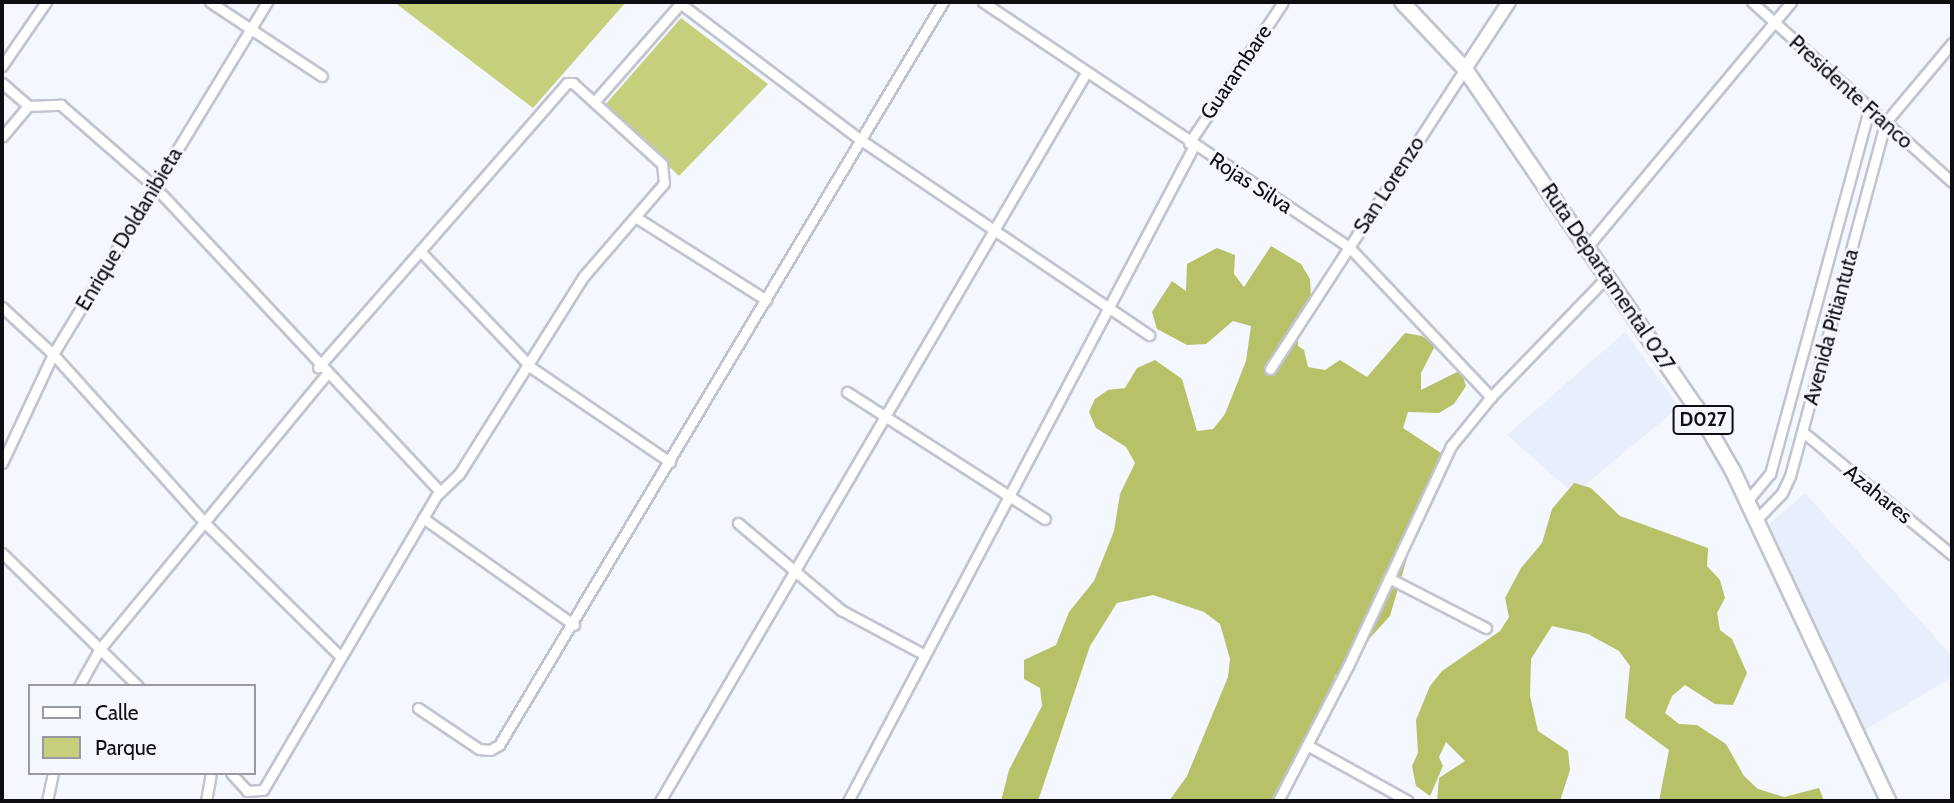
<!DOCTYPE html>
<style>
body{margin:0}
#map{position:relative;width:1954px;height:803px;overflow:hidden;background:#f4f7fd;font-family:Cabin,sans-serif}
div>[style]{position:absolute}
.built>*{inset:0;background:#e9eefd}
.green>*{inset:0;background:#c5cf7c}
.forest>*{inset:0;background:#b6c168}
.roads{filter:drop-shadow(2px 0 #c1c4cf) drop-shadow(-2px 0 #c1c4cf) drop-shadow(0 2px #c1c4cf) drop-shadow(0 -2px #c1c4cf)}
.street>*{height:9px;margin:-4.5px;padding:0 4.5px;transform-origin:4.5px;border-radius:4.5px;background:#fff}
.secondary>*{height:12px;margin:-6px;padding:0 6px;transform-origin:6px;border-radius:6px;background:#fff}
.primary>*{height:14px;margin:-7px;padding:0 7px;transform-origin:7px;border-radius:7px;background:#fff}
span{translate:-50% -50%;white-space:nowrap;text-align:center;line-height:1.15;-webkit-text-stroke:6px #f4f7fd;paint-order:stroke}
.shield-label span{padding:2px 5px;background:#f4f7fd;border:2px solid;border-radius:5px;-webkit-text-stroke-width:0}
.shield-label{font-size:19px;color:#0d0e12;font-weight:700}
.street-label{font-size:21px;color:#0d0e12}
.frame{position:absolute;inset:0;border:4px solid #0d0e12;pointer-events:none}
.legend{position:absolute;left:28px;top:684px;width:228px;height:91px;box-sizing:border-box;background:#f4f7fd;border:2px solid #989a9f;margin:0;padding:9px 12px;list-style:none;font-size:21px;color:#0d0e12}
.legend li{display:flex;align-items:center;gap:14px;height:35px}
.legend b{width:35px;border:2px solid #989a9f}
</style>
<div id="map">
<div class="built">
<i style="clip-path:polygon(1625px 332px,1679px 407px,1574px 494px,1507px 435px)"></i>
<i style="clip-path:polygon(1805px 493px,1952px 656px,1952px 677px,1865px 730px,1768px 525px)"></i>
</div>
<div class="green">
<i style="clip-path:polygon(394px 2px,626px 2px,533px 108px)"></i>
<i style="clip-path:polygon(681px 18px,768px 84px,679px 176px,605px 105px)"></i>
</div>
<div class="forest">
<i style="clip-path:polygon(1271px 246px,1301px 264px,1310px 279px,1311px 297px,1298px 329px,1298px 346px,1304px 350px,1308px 367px,1325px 370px,1340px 360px,1367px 377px,1405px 333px,1422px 336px,1435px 346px,1421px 373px,1421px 390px,1461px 370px,1466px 386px,1454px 404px,1439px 413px,1408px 412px,1403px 428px,1444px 455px,1436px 470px,1433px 500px,1415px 531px,1390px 616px,1335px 676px,1326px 725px,1293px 766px,1281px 801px,1169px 801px,1187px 776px,1228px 677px,1230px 659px,1220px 624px,1204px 612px,1153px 595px,1117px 603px,1090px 646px,1038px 801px,1001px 801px,1009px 770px,1042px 706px,1040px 688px,1024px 679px,1024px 660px,1056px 645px,1069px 612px,1094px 581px,1114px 531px,1120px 494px,1135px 463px,1126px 447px,1096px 428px,1089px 412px,1095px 399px,1108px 390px,1125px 388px,1137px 368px,1155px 360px,1182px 379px,1197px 431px,1213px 429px,1225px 414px,1246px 361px,1251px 326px,1233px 321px,1206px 344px,1187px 345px,1157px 329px,1152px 312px,1172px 281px,1186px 291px,1187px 264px,1217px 248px,1235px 255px,1234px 274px,1244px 287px)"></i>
<i style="clip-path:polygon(1574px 483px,1591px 488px,1620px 516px,1708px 548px,1707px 566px,1720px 580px,1725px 598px,1717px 613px,1720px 630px,1732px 639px,1747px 673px,1733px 705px,1715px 704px,1685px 685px,1672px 696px,1665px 713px,1679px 724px,1697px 725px,1726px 744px,1744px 776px,1758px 789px,1784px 797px,1819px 788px,1824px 801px,1659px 801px,1669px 750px,1625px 718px,1630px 666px,1619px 651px,1588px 634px,1552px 626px,1531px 659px,1530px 696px,1538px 731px,1568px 751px,1570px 770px,1560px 801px,1437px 801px,1439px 778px,1465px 761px,1446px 742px,1439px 757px,1443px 766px,1430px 796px,1416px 786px,1412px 766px,1418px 753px,1416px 720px,1430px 686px,1442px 671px,1500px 631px,1509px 617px,1505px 598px,1521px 568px,1542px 543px,1552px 509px)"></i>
</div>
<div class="roads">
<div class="street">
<i style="left:210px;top:2px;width:134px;rotate:33.5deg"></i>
<i style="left:983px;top:2px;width:440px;rotate:33.8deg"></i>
<i style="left:1349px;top:247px;width:207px;rotate:46.6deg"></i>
<i style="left:1752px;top:2px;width:269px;rotate:42deg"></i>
<i style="left:681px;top:4px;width:226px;rotate:37.1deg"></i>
<i style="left:861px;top:140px;width:348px;rotate:34.1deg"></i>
<i style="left:2px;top:66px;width:78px;rotate:-55.5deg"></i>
<i style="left:2px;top:83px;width:35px;rotate:41deg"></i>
<i style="left:28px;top:106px;width:40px;rotate:130deg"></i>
<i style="left:594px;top:102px;width:133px;rotate:-48.7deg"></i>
<i style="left:28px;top:106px;width:33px;rotate:-2deg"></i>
<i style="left:61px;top:105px;width:125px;rotate:41.1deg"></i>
<i style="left:155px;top:187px;width:417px;rotate:46.9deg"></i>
<i style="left:1189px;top:143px;width:169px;rotate:-56.3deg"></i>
<i style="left:637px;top:218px;width:153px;rotate:32.4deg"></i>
<i style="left:1587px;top:247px;width:319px;rotate:-50.2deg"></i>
<i style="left:420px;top:251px;width:162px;rotate:46.3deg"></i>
<i style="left:532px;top:368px;width:167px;rotate:34.3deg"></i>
<i style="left:2px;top:307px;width:69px;rotate:42.7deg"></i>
<i style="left:53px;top:354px;width:229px;rotate:48deg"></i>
<i style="left:206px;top:524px;width:188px;rotate:44.6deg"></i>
<i style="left:1270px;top:369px;width:358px;rotate:-57deg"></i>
<i style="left:847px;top:392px;width:235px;rotate:32.7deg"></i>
<i style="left:1803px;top:432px;width:193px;rotate:39.5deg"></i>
<i style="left:2px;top:463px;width:120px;rotate:-64.9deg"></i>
<i style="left:53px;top:354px;width:412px;rotate:-58.7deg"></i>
<i style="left:1747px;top:501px;width:35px;rotate:-50deg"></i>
<i style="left:1770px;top:474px;width:378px;rotate:-74.8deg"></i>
<i style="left:423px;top:518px;width:185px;rotate:35.3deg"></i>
<i style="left:1756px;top:520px;width:37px;rotate:-46deg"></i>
<i style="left:1782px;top:493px;width:19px;rotate:-65deg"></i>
<i style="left:1790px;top:476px;width:366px;rotate:-74.9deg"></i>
<i style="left:1885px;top:123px;width:104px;rotate:-50.1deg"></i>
<i style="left:738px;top:523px;width:135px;rotate:40.2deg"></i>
<i style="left:841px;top:610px;width:95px;rotate:28.2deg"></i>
<i style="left:2px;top:553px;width:190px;rotate:44.4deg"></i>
<i style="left:1389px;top:578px;width:109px;rotate:27.3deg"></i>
<i style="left:79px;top:686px;width:41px;rotate:-60.9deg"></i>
<i style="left:99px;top:650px;width:357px;rotate:-50.5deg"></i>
<i style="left:418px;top:708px;width:73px;rotate:33.9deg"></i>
<i style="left:479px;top:749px;width:11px;rotate:5deg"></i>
<i style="left:490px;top:750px;width:10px;rotate:-29deg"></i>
<i style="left:499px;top:745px;width:866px;rotate:-59.14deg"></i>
<i style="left:1307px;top:745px;width:115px;rotate:29deg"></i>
<i style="left:231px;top:773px;width:24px;rotate:48deg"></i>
<i style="left:247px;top:791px;width:16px;rotate:-4deg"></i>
<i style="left:263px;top:790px;width:342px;rotate:-59.5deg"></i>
<i style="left:437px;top:495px;width:30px;rotate:-44deg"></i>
<i style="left:459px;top:474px;width:233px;rotate:-57.8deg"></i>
<i style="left:583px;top:277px;width:124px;rotate:-49.2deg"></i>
<i style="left:664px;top:183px;width:19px;rotate:-96deg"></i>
<i style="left:662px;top:164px;width:120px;rotate:-137.7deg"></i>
<i style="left:573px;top:83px;width:6px;rotate:180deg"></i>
<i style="left:567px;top:83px;width:378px;rotate:131.2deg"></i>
<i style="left:47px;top:801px;width:29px;rotate:-78deg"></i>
<i style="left:206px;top:801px;width:28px;rotate:-80deg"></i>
<i style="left:660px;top:801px;width:843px;rotate:-59.67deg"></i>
<i style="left:848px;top:801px;width:741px;rotate:-62.16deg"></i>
<i style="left:1278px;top:801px;width:152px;rotate:-62.6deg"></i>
<i style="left:1348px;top:666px;width:243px;rotate:-64.9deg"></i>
<i style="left:1451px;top:446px;width:63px;rotate:-50.8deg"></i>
<i style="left:1491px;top:397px;width:168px;rotate:-46deg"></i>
</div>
<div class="secondary">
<i style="left:1465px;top:69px;width:80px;rotate:-56.7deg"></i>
</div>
<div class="primary">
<i style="left:1402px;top:2px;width:92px;rotate:46.8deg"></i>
<i style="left:1465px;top:69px;width:409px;rotate:55.7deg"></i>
<i style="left:1696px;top:407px;width:74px;rotate:60deg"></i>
<i style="left:1733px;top:471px;width:365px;rotate:64.8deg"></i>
</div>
</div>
<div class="shield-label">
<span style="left:1703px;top:420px">D027</span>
</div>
<div class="street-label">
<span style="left:1236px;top:72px;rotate:-56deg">Guarambare</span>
<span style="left:1851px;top:92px;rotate:42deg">Presidente Franco</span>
<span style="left:1251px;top:183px;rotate:33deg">Rojas Silva</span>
<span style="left:1389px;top:185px;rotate:-57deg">San Lorenzo</span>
<span style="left:129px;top:229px;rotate:-59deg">Enrique Doldanibieta</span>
<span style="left:1608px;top:277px;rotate:56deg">Ruta Departamental 027</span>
<span style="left:1831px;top:327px;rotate:-75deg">Avenida Pitiantuta</span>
<span style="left:1878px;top:494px;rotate:39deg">Azahares</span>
</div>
<div class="frame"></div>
<ul class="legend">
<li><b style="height:9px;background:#fff"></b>Calle</li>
<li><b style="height:19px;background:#c5cf7c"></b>Parque</li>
</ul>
</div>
